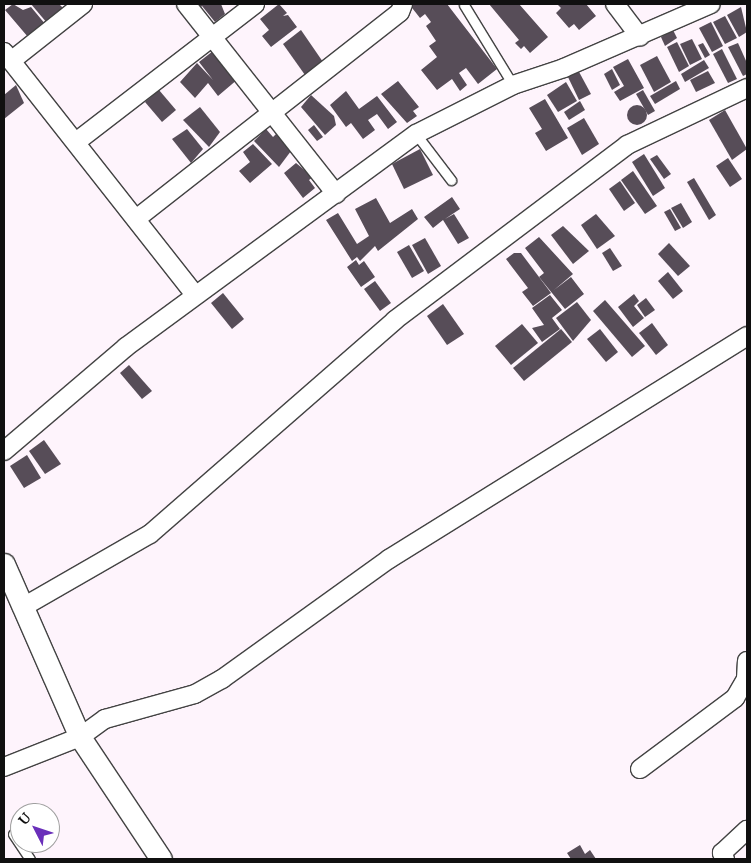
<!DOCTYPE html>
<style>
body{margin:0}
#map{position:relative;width:751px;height:863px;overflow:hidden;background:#fef4fc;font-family:Lora,serif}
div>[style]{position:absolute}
.building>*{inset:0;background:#574d58}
.round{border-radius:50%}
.roads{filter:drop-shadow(1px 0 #434343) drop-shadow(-1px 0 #434343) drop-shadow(0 1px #434343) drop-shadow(0 -1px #434343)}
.service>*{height:9px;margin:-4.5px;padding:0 4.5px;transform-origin:4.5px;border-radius:4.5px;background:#fff}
.minor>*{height:18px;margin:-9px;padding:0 9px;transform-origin:9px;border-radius:9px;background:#fff}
.tertiary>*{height:21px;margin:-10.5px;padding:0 10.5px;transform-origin:10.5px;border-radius:10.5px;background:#fff}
span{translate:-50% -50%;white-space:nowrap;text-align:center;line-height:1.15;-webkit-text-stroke:5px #fff;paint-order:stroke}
.frame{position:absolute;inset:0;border:5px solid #101010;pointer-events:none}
.north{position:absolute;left:10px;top:803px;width:50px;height:50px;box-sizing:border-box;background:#fff;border:1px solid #9f9f9f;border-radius:50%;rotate:311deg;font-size:14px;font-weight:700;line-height:20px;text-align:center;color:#101010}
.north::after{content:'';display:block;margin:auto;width:18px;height:22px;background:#6a2fba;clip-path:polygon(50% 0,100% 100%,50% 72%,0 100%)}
</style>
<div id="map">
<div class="building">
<i style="clip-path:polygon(13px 4px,23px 10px,31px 7px,46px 25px,28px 37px,5px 10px)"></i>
<i style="clip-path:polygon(31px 4px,59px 4px,64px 9px,47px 23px)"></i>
<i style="clip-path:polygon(193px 4px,221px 4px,225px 14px,215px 22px,202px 6px,198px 10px)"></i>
<i style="clip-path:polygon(279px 4px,287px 13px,283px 16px,288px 15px,297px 27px,271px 47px,262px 36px,269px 30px,260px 19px)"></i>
<i style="clip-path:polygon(409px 4px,447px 4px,497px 69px,478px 84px,466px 68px,459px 73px,467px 85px,460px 91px,452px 79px,437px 90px,421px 70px,437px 57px,429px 46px,436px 41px,426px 26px,431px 22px,425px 14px,420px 18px)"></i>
<i style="clip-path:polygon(489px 4px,519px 4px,548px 37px,530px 53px,524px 46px,521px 49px,515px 43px,519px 40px)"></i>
<i style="clip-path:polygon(557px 4px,586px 4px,596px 16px,579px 30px,574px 24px,569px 28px,556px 13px,561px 8px)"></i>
<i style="clip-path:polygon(741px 7px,747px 32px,739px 37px,727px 15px)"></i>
<i style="clip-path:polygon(725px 16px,737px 38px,725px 44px,713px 22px)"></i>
<i style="clip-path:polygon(711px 22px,723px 46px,712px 52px,699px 28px)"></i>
<i style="clip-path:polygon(301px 30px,323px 62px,305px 75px,283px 44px)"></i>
<i style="clip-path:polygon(673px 30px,677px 38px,665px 46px,661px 37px)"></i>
<i style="clip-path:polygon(692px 39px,702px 59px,690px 65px,680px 44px)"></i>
<i style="clip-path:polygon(677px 42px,689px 66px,679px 72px,667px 47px)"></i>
<i style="clip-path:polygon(703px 43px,710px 55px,705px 58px,698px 45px)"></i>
<i style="clip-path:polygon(738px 43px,747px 63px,747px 74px,743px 76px,728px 47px)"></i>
<i style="clip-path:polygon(722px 49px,737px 79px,728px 83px,713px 54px)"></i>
<i style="clip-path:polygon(213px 51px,238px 79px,218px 96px,208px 83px,195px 98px,180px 82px,197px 63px,213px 80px,199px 62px)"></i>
<i style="clip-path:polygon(657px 56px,671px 82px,654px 92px,640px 65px)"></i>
<i style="clip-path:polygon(628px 59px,644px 88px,620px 101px,614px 92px,624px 86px,613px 67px)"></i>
<i style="clip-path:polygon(704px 60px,709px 68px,685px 82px,681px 74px)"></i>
<i style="clip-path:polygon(612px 69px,620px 85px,612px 90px,604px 74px)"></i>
<i style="clip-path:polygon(578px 70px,591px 94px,579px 100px,567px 75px)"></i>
<i style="clip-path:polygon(708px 71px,715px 83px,696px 92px,690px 80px)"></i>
<i style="clip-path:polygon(398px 81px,419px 107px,413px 111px,417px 116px,407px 123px,381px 94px)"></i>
<i style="clip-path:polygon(676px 81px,680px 89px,655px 104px,650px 96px)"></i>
<i style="clip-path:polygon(566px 82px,577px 101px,558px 112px,547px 95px)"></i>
<i style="clip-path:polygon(16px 85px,24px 103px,4px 119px,4px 95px)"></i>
<i style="clip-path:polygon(159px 90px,176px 110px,162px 122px,145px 102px)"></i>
<i style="clip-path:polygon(643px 90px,655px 111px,648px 115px,636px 94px)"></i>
<i style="clip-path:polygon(346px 91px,359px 109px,377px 96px,397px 122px,388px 129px,377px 114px,368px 120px,375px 130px,363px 139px,351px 123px,346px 127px,330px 105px)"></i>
<i style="clip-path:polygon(311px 95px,334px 116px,336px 125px,325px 135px,301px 107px)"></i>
<i style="clip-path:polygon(545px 99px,568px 138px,546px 151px,535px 133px,542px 129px,529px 108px)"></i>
<i style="clip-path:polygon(580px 101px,585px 110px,569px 120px,564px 112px)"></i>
<i class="round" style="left:627px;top:105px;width:20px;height:20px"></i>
<i style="clip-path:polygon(200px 107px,220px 132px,209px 147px,183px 120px)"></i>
<i style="clip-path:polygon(725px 110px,747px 149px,732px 160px,709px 120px)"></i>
<i style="clip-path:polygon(584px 118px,599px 144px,582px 155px,567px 128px)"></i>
<i style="clip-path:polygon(314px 125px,323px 137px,317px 141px,308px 130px)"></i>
<i style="clip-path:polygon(187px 129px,203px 149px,191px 163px,172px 139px)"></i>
<i style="clip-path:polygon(266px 129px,273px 137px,279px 131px,294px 147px,279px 167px,254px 141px)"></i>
<i style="clip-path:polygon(253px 144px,272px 164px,250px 183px,239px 171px,250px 162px,243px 152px)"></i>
<i style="clip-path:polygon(420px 149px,433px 175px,404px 189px,392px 164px)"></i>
<i style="clip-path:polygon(644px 154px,665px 188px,653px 196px,632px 162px)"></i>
<i style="clip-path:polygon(657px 155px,671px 174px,664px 179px,650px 159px)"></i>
<i style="clip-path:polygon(728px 158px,742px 179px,730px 187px,716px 166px)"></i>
<i style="clip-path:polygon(296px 163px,313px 177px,309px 180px,315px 188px,303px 198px,284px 173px)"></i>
<i style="clip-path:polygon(633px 171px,657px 206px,645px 214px,621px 180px)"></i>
<i style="clip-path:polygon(694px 178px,716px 215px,709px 220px,687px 182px)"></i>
<i style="clip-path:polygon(620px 181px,635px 203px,624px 211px,609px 189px)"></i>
<i style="clip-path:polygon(452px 197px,460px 209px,445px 219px,454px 214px,469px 238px,458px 244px,443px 220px,433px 228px,424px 217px)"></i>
<i style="clip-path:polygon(376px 198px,390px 223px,412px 209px,418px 219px,378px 251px,375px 246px,360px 261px,357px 257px,352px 261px,326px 220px,338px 213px,357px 244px,369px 236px,355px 209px)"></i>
<i style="clip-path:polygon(681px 203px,692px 222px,683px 228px,671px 208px)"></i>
<i style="clip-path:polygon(670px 209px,681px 228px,675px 231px,664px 212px)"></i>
<i style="clip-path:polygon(596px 214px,615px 236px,597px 249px,581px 225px)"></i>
<i style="clip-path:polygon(563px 226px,589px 251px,573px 264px,551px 235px)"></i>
<i style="clip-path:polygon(539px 237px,573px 274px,554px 290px,571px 277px,584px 294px,565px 309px,539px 277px,544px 273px,525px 248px)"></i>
<i style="clip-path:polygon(425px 238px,441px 266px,428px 274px,412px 245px)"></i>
<i style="clip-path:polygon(669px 243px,690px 266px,678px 276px,658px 254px)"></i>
<i style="clip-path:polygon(409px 245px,424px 271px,412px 278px,397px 252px)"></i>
<i style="clip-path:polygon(610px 248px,622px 266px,613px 271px,602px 253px)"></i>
<i style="clip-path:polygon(514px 253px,521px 253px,551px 293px,533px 306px,522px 292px,528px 288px,506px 259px)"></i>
<i style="clip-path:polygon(356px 260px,359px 265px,364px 261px,375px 277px,361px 287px,347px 267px)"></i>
<i style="clip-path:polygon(668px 272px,683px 291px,673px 299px,658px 281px)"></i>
<i style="clip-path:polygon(375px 281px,391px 303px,380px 311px,364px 289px)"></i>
<i style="clip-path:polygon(223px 293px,244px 319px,232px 329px,211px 303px)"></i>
<i style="clip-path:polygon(634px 294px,639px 301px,634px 306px,644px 318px,633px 327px,618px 307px)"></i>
<i style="clip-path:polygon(550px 295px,562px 310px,552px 318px,560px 329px,542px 342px,532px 328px,544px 325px,532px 308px)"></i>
<i style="clip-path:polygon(646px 298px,655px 310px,645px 317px,637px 305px)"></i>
<i style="clip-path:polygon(605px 300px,645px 346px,632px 357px,593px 311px)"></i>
<i style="clip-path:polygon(577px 302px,591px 320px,573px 341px,556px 318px)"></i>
<i style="clip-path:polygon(443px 304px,464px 334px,447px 345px,427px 316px)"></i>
<i style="clip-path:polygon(652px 323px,668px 345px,656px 355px,639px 333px)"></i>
<i style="clip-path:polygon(522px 324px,538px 343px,511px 365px,495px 346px)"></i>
<i style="clip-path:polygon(561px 329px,572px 342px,524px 381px,513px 368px)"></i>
<i style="clip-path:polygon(600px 329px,618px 352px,606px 362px,587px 339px)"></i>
<i style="clip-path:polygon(129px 365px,152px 391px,142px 399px,120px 373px)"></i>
<i style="clip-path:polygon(44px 440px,61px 464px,45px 474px,29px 451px)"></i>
<i style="clip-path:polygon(27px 455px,41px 478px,24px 488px,10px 466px)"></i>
<i style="clip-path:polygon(580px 845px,585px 854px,590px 850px,596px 859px,571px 859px,567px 853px)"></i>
</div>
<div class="roads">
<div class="service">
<i style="left:464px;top:5px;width:94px;rotate:58.5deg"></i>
<i style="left:416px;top:134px;width:58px;rotate:52.7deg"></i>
<i style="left:13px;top:834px;width:30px;rotate:56deg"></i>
</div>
<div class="minor">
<i style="left:186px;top:4px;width:242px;rotate:51.7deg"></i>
<i style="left:615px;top:4px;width:41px;rotate:52.9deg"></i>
<i style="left:4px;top:52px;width:309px;rotate:51.8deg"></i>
<i style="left:11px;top:61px;width:92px;rotate:-38.4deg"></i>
<i style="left:76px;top:142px;width:226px;rotate:-37.6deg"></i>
<i style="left:136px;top:219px;width:335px;rotate:-38.1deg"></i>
<i style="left:400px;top:12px;width:9px;rotate:-69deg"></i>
<i style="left:4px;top:451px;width:160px;rotate:-40.4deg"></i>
<i style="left:126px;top:347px;width:360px;rotate:-36.3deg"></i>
<i style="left:416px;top:134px;width:109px;rotate:-26.8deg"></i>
<i style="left:513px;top:85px;width:54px;rotate:-18.4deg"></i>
<i style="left:564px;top:68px;width:160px;rotate:-23.5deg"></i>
<i style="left:23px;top:607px;width:146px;rotate:-29.9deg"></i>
<i style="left:150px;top:534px;width:325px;rotate:-41.1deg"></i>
<i style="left:395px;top:320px;width:291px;rotate:-37deg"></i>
<i style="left:627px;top:145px;width:133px;rotate:-25.4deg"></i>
<i style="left:4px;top:767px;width:82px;rotate:-21.5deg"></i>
<i style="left:80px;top:737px;width:31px;rotate:-36deg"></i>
<i style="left:105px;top:719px;width:93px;rotate:-15.5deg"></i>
<i style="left:195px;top:694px;width:31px;rotate:-29deg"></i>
<i style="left:222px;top:679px;width:206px;rotate:-35.7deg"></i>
<i style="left:389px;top:559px;width:422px;rotate:-31.9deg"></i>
<i style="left:640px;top:769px;width:119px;rotate:-36.8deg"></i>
<i style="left:735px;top:698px;width:22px;rotate:-60deg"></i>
<i style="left:746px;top:679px;width:18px;rotate:-87deg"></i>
<i style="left:725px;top:859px;width:7px;rotate:-117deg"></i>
<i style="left:722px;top:853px;width:34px;rotate:-43deg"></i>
</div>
<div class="tertiary">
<i style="left:4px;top:564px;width:189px;rotate:66.3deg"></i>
<i style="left:80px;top:737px;width:146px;rotate:56.4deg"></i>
</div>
</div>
<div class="frame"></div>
<div class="north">U</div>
</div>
